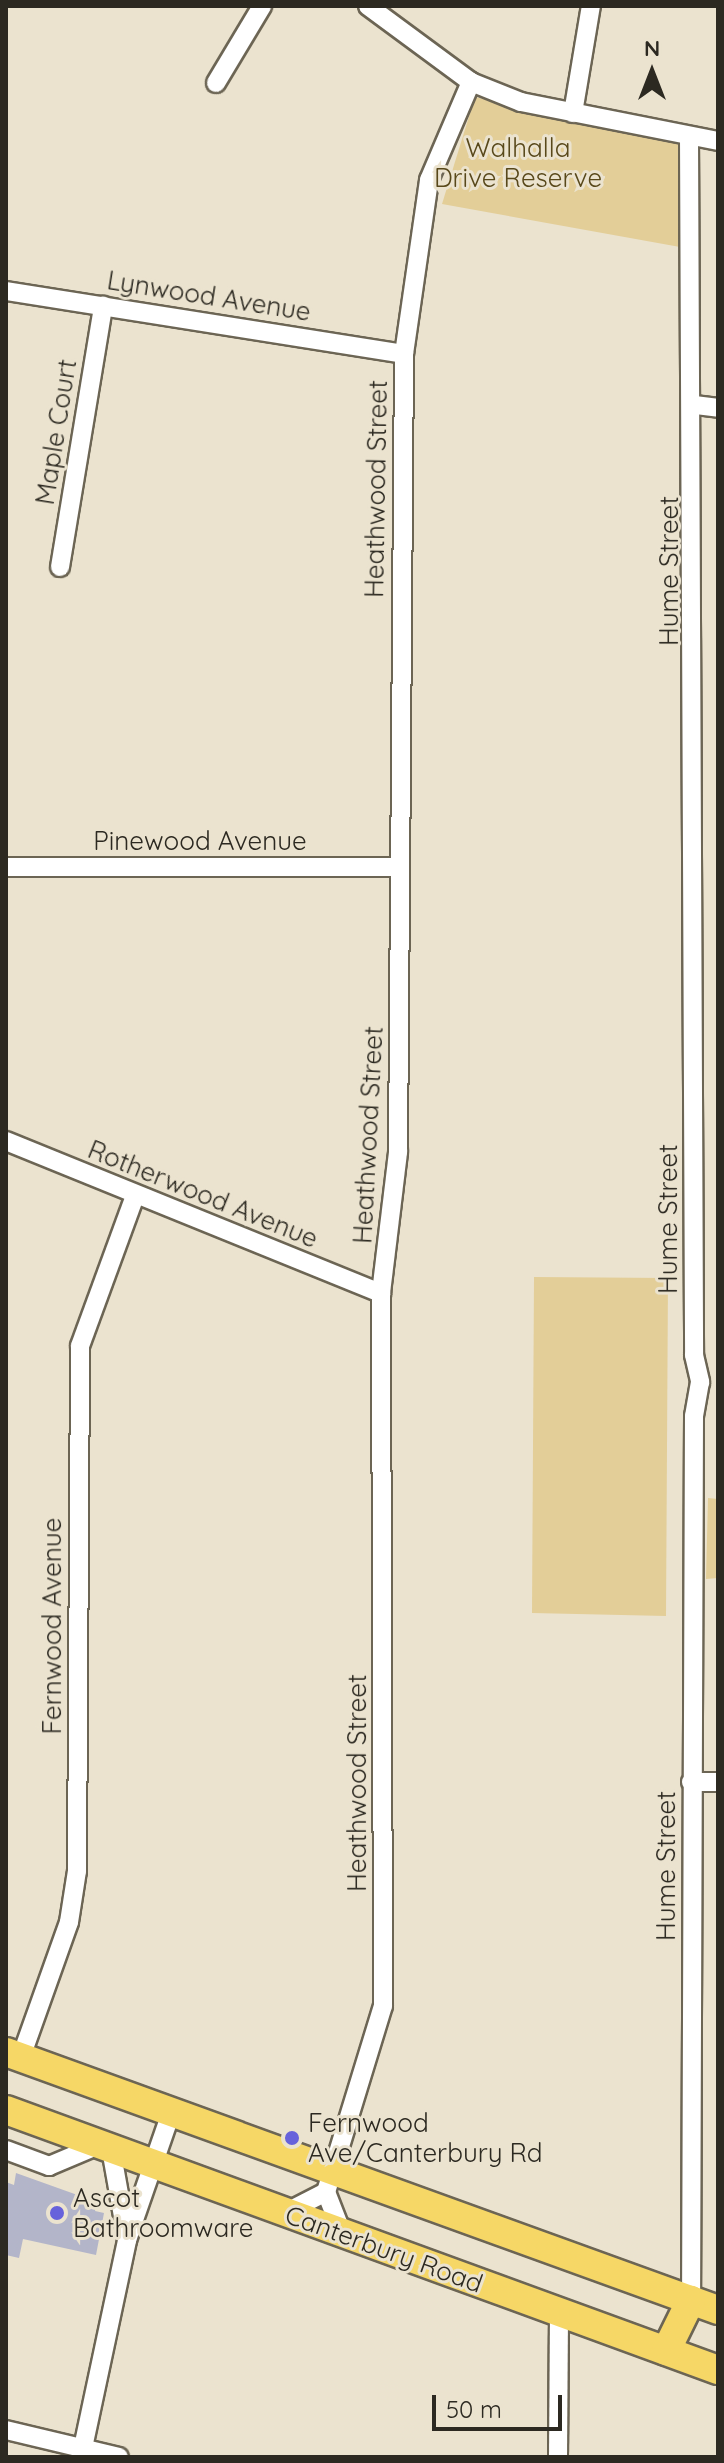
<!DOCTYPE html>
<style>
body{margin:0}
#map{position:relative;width:724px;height:2463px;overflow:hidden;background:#ebe3cf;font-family:Quicksand,sans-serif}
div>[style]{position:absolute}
.green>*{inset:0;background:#e3ce98}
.building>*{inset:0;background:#b3b5c9}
.roads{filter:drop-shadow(2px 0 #6c6554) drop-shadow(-2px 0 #6c6554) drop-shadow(0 2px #6c6554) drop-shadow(0 -2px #6c6554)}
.minor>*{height:18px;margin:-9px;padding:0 9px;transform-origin:9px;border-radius:9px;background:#fff}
.primary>*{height:28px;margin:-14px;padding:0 14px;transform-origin:14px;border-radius:14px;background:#f6d766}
.dots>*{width:22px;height:22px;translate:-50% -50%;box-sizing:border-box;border:4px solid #ebe3cf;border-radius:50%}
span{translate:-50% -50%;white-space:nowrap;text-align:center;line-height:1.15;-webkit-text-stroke:6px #ebe3cf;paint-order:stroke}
.park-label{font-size:26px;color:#58481a}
.street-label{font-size:26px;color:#2c2921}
.poi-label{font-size:26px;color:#2c2921}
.left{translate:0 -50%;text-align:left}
.frame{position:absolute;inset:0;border:8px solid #2c2921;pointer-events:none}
.north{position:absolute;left:612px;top:32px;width:80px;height:80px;-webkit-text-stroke:6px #ebe3cf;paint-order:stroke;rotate:0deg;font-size:22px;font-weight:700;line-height:32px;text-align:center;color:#2c2921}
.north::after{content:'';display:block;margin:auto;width:28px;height:36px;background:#2c2921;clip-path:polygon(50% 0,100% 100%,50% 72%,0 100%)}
.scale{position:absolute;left:432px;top:2395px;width:130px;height:36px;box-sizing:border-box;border:4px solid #2c2921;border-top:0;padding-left:10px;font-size:24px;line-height:28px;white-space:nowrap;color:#2c2921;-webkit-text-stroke:6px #ebe3cf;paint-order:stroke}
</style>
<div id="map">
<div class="green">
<i style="clip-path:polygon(475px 97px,680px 144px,680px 247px,442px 204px)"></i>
<i style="clip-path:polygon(534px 1277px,668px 1278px,666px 1616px,532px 1613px)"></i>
<i style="clip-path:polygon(708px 1498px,718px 1499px,718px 1578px,706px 1579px)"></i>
</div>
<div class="building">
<i style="clip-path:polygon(16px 2173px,97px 2202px,95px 2211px,104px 2213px,96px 2255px,23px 2239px,19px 2258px,6px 2255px,6px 2182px,14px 2185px)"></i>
</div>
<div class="roads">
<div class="minor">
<i style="left:368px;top:6px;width:128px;rotate:36.4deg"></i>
<i style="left:471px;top:82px;width:54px;rotate:21.8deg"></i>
<i style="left:521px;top:102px;width:201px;rotate:11.2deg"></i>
<i style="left:216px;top:83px;width:90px;rotate:-59.1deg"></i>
<i style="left:573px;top:113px;width:109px;rotate:-80.5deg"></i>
<i style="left:689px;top:137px;width:1218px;rotate:89.76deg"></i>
<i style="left:694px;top:1355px;width:28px;rotate:77deg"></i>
<i style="left:700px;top:1382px;width:35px;rotate:100deg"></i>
<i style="left:694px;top:1416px;width:884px;rotate:90.19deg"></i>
<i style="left:6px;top:291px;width:403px;rotate:9deg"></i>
<i style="left:695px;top:405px;width:23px;rotate:7deg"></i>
<i style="left:60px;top:567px;width:265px;rotate:-80.6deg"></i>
<i style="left:6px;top:867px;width:389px"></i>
<i style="left:6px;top:1141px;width:405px;rotate:22.1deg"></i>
<i style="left:691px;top:1782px;width:27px"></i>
<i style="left:21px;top:2057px;width:143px;rotate:-70.4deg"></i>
<i style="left:69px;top:1922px;width:52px;rotate:-81.1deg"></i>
<i style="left:77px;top:1871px;width:525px;rotate:-89.67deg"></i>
<i style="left:80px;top:1346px;width:160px;rotate:-69.9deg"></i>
<i style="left:111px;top:2149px;width:85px;rotate:79.9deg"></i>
<i style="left:6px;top:2150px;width:46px;rotate:20.4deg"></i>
<i style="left:49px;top:2166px;width:54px;rotate:-22.8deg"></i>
<i style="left:285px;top:2213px;width:46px;rotate:-27.1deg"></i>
<i style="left:342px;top:2233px;width:44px;rotate:-111.3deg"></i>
<i style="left:326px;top:2192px;width:195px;rotate:-73deg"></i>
<i style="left:383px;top:2006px;width:713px;rotate:-90.16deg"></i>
<i style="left:381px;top:1293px;width:142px;rotate:-83.1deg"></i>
<i style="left:398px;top:1152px;width:798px;rotate:-89.57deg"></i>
<i style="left:404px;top:354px;width:176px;rotate:-81.8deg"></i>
<i style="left:429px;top:180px;width:107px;rotate:-66.8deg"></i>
<i style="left:6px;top:2430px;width:116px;rotate:13.4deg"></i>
<i style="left:81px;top:2457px;width:222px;rotate:-78deg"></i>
<i style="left:127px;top:2240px;width:134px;rotate:-70.9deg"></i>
<i style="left:558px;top:2457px;width:145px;rotate:-89.6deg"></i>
</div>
<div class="primary">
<i style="left:6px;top:2052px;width:757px;rotate:19.92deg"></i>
<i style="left:6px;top:2110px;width:758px;rotate:20.06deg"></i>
<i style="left:666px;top:2351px;width:57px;rotate:-63.9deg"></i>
</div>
</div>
<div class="dots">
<i style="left:292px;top:2138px;background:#6762db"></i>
<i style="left:57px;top:2213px;background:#6762db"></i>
</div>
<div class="park-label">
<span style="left:518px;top:163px">Walhalla<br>Drive Reserve</span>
</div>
<div class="street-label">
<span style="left:209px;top:296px;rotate:9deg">Lynwood Avenue</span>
<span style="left:56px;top:432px;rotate:-81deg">Maple Court</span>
<span style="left:376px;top:489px;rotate:-89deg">Heathwood Street</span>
<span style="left:669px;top:571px;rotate:-90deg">Hume Street</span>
<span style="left:200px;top:841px">Pinewood Avenue</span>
<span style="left:368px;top:1135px;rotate:-87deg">Heathwood Street</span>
<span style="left:203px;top:1194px;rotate:22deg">Rotherwood Avenue</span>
<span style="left:668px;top:1219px;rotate:-90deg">Hume Street</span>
<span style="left:52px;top:1626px;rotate:-90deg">Fernwood Avenue</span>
<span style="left:357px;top:1783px;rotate:-90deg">Heathwood Street</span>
<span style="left:666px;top:1866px;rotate:-90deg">Hume Street</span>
<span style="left:384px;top:2249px;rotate:20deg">Canterbury Road</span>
</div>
<div class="poi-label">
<span class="left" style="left:308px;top:2138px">Fernwood<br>Ave/Canterbury Rd</span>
<span class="left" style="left:73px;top:2213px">Ascot<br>Bathroomware</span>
</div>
<div class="frame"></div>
<div class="north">N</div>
<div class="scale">50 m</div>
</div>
